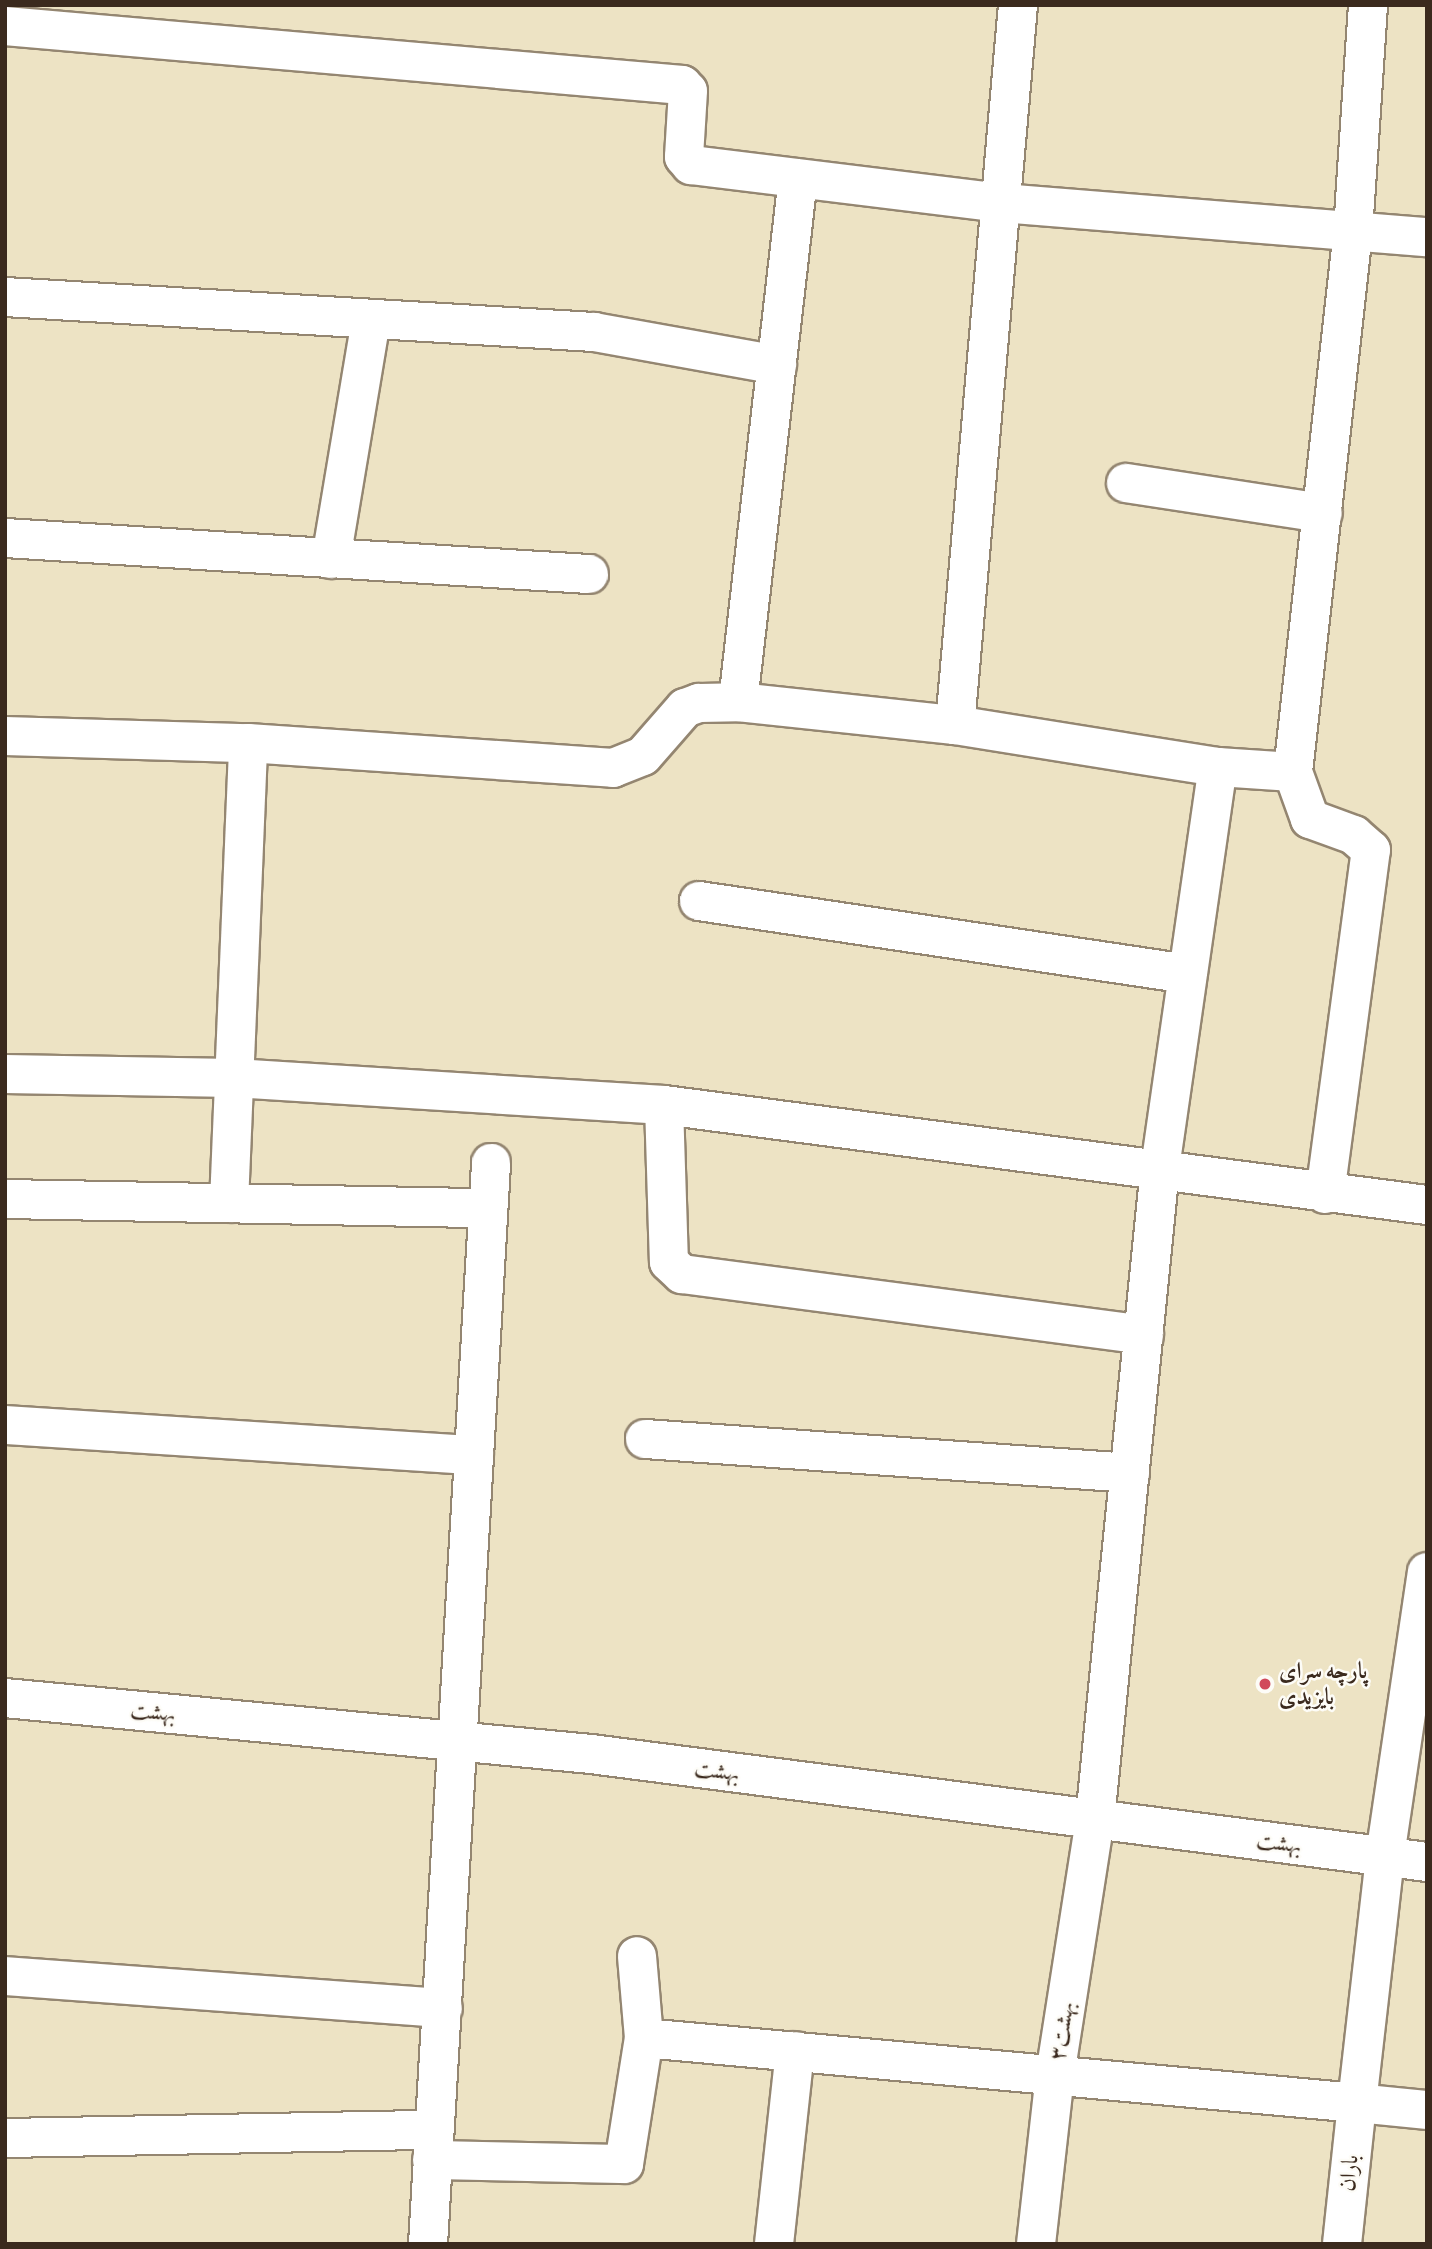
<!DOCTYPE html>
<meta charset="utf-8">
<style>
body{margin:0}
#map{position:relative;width:1432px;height:2249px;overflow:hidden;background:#ede3c4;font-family:"Libre Bodoni",Amiri,serif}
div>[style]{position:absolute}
.roads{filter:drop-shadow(2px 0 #948671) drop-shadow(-2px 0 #948671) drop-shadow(0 2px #948671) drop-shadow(0 -2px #948671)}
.street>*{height:38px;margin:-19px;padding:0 19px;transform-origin:19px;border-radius:19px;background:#fff}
.dots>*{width:19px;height:19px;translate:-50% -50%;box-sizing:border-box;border:4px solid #fdfcf7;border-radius:50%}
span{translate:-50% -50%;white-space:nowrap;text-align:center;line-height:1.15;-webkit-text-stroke:5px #fdfcf7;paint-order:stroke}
.poi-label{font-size:23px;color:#3b2a1e;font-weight:700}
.left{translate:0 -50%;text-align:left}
.street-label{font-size:23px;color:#3b2a1e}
.frame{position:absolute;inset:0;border:7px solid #3b2a1e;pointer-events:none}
</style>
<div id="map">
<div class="roads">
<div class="street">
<i style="left:5px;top:26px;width:680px;rotate:4.98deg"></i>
<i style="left:682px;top:85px;width:8px;rotate:45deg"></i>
<i style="left:688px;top:91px;width:66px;rotate:93.5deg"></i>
<i style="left:684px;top:157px;width:11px;rotate:49deg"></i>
<i style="left:691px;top:165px;width:313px;rotate:7deg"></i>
<i style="left:1002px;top:203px;width:426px;rotate:4.6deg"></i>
<i style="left:5px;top:297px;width:590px;rotate:3.4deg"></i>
<i style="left:594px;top:332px;width:186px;rotate:10.2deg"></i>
<i style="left:1126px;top:483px;width:199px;rotate:8.7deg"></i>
<i style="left:5px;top:538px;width:585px;rotate:3.53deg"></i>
<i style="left:331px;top:559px;width:241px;rotate:-80.5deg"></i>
<i style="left:738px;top:702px;width:527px;rotate:-83.47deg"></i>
<i style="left:955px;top:725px;width:723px;rotate:-85deg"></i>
<i style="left:5px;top:736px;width:243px;rotate:1.7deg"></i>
<i style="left:248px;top:743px;width:366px;rotate:3.9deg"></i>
<i style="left:613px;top:768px;width:32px;rotate:-22deg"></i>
<i style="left:643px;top:756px;width:64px;rotate:-48.8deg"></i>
<i style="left:685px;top:708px;width:15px;rotate:-20deg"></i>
<i style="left:699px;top:703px;width:39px;rotate:-1deg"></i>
<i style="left:738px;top:702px;width:218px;rotate:6.1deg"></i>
<i style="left:955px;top:725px;width:266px;rotate:9.1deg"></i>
<i style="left:1218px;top:767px;width:75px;rotate:3.8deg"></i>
<i style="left:699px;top:901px;width:494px;rotate:8.5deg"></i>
<i style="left:5px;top:1074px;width:229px;rotate:1deg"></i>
<i style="left:234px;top:1078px;width:431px;rotate:3.6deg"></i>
<i style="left:664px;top:1105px;width:770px;rotate:7.47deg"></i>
<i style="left:664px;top:1105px;width:157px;rotate:88.2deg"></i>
<i style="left:669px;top:1262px;width:18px;rotate:43deg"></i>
<i style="left:682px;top:1274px;width:466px;rotate:7.5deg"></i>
<i style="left:1325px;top:1194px;width:347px;rotate:-82.4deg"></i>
<i style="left:1371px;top:850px;width:23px;rotate:-139deg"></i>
<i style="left:1354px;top:835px;width:47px;rotate:-160deg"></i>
<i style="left:1310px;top:819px;width:50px;rotate:-109.9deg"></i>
<i style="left:1293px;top:772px;width:544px;rotate:-83.67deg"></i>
<i style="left:1353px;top:231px;width:226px;rotate:-86.2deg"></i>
<i style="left:5px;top:1199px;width:483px;rotate:1.1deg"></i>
<i style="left:229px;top:1203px;width:460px;rotate:-87.6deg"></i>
<i style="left:5px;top:1425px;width:470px;rotate:3.7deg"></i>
<i style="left:645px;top:1439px;width:486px;rotate:4deg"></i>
<i style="left:5px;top:1698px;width:589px;rotate:5.46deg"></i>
<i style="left:591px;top:1754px;width:843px;rotate:7.36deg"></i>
<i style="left:5px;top:1976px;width:439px;rotate:4.2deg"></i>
<i style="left:644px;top:2038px;width:716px;rotate:5.21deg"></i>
<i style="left:1357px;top:2103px;width:249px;rotate:-83.5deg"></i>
<i style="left:1385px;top:1856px;width:287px;rotate:-81.6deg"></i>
<i style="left:5px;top:2138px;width:429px;rotate:-1.1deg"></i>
<i style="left:432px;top:2160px;width:192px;rotate:1.2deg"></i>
<i style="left:624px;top:2164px;width:128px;rotate:-81deg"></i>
<i style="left:644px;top:2038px;width:82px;rotate:-94.9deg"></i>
<i style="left:428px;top:2244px;width:1083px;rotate:-86.66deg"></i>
<i style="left:774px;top:2244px;width:194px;rotate:-83.8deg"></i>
<i style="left:1036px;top:2244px;width:170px;rotate:-83.6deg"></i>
<i style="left:1055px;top:2075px;width:259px;rotate:-81.1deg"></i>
<i style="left:1095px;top:1819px;width:654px;rotate:-84.3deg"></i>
<i style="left:1160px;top:1168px;width:405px;rotate:-81.8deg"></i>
<i style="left:1342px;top:2244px;width:142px;rotate:-83.9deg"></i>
<i style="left:1357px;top:2103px;width:70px;rotate:5.7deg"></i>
</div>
</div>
<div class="dots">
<i style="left:1265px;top:1684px;background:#d1495b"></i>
</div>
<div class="poi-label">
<span class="left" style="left:1279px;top:1684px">پارچه سرای<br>بایزیدی</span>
</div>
<div class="street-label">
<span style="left:153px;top:1712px;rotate:5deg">بهشت</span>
<span style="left:717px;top:1771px;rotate:7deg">بهشت</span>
<span style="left:1279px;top:1843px;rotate:7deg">بهشت</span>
<span style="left:1062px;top:2031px;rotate:-81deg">بهشت۳</span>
<span style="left:1349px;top:2173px;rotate:-84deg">باران</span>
</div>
<div class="frame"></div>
</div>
